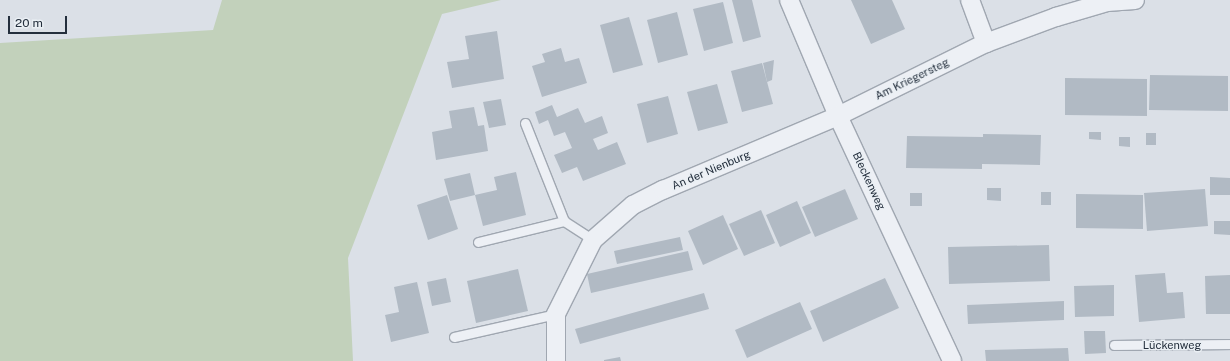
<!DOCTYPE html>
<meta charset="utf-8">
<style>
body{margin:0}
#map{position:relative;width:1230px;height:361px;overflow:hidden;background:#dbe0e7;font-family:"Public Sans",sans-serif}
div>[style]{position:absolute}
.green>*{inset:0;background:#c2d1bb}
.building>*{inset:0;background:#b1bac4}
.roads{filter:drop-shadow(1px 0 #a0a7b1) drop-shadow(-1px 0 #a0a7b1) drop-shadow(0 1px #a0a7b1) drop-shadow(0 -1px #a0a7b1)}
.lane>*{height:9px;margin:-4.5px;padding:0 4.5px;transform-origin:4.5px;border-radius:4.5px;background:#edf0f5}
.street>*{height:18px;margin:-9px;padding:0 9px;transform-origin:9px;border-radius:9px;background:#edf0f5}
span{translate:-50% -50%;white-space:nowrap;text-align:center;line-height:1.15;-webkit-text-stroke:3px #eaeff4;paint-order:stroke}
.street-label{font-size:11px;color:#242f3d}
.scale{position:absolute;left:8px;top:16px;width:59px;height:18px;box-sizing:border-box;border:2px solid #242f3d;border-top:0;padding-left:5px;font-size:12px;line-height:14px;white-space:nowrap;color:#242f3d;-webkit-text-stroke:3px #eaeff4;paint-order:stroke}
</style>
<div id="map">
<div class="green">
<i style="clip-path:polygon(222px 0,501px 0,442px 14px,348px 258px,353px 361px,0 361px,0 43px,213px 30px)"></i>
</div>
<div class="building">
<i style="clip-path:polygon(732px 0,752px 0,761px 37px,743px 42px)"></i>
<i style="clip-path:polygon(851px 0,892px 0,905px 29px,871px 44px)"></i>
<i style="clip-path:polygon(723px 2px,733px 43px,704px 51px,693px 9px)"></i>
<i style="clip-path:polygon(677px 12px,688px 55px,658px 63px,647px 20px)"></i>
<i style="clip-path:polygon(629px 17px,643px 65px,613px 73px,600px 25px)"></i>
<i style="clip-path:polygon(497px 31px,504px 79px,452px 88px,447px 62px,469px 59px,465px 36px)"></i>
<i style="clip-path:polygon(561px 48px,565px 62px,579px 58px,587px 83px,542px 97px,532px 66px,545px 62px,542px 54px)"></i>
<i style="clip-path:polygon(774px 60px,772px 80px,767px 82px,763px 63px)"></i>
<i style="clip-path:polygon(762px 63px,773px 104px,742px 112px,731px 71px)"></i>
<i style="clip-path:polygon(1150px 75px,1228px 76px,1228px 111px,1149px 110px)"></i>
<i style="clip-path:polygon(1065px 78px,1147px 79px,1147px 116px,1065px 115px)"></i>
<i style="clip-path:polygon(717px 84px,728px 123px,698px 131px,687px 92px)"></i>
<i style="clip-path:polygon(668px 96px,678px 134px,647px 143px,637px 104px)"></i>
<i style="clip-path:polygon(501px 99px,506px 125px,489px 128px,483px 102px)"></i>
<i style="clip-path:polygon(552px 105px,557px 117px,578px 108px,585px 123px,602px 116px,608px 133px,593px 139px,598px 150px,617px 142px,626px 164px,583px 181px,577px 167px,562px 173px,554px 155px,572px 148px,565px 132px,554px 136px,548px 120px,539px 124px,535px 112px)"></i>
<i style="clip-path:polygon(474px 107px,478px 126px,484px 125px,488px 151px,436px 160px,432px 132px,452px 128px,449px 111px)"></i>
<i style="clip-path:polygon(1089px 132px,1101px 132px,1101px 140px,1089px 139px)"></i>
<i style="clip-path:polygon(1146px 133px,1156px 133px,1156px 145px,1146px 145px)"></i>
<i style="clip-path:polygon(983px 134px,1041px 135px,1040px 165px,982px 164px,982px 169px,906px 168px,907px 136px,983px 137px)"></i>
<i style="clip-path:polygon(1119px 137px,1130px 137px,1130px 147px,1119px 146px)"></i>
<i style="clip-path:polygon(516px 172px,526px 215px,483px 226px,475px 195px,497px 190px,494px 177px)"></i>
<i style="clip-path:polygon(470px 173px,475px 195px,450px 201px,444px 179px)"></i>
<i style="clip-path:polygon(1210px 177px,1230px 178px,1230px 195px,1210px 195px)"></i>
<i style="clip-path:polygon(987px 188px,1001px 188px,1001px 201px,987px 200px)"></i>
<i style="clip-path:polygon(845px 189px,858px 219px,815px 237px,802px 207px)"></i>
<i style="clip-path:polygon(1205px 189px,1208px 226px,1147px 231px,1144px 193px)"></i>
<i style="clip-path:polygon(1041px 192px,1051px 192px,1051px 205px,1041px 205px)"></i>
<i style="clip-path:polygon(910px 193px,922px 193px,922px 206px,910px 206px)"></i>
<i style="clip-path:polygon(1076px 194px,1143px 195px,1143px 229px,1076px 228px)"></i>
<i style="clip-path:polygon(447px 195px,458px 229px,428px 240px,417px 205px)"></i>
<i style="clip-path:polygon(797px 201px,811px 233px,780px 247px,766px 215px)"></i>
<i style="clip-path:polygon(761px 210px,775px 243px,744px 256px,729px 224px)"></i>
<i style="clip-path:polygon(723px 215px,738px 249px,703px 265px,688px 231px)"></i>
<i style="clip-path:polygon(1214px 221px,1230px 221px,1230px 235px,1214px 234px)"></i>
<i style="clip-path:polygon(680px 237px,683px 250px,617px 264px,614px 251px)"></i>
<i style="clip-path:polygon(1049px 245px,1050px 281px,949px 284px,948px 247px)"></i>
<i style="clip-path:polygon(688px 251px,693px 270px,591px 293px,587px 274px)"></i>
<i style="clip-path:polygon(518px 269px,528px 311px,476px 323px,467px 281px)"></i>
<i style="clip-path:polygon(1165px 273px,1167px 293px,1183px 292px,1185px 318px,1139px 322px,1135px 275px)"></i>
<i style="clip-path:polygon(1230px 275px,1230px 314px,1206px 314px,1205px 276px)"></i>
<i style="clip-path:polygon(446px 278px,451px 302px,432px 306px,427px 282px)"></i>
<i style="clip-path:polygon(885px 278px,899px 308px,823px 342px,810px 311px)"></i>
<i style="clip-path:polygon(417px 282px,429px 333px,391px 342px,385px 315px,399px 312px,394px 287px)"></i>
<i style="clip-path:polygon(1114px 285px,1114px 316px,1075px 317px,1074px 286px)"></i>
<i style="clip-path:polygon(704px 293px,709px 309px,580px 344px,575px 329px)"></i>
<i style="clip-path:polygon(1064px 301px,1064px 320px,968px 324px,967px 305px)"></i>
<i style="clip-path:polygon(800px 302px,812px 329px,747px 358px,735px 330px)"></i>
<i style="clip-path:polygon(1084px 331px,1105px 331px,1106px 353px,1085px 354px)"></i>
<i style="clip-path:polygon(1068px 348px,1069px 361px,986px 361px,985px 350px)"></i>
<i style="clip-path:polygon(620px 357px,621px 361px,604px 361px,604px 360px)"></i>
</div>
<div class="roads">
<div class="lane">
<i style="left:525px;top:123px;width:105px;rotate:68.3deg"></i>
<i style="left:478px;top:242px;width:89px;rotate:-13.7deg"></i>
<i style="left:564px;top:221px;width:35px;rotate:33deg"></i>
<i style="left:454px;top:337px;width:105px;rotate:-12.7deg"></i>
<i style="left:1114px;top:345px;width:116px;rotate:-0.5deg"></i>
</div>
<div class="street">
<i style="left:789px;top:0;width:126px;rotate:67.1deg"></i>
<i style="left:838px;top:116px;width:270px;rotate:65deg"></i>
<i style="left:970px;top:0;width:46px;rotate:69.6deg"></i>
<i style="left:556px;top:361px;width:47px;rotate:-90deg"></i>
<i style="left:556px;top:314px;width:83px;rotate:-63.4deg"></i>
<i style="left:593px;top:240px;width:53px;rotate:-41.2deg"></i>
<i style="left:633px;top:205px;width:34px;rotate:-27deg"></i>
<i style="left:663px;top:190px;width:190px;rotate:-22.9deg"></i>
<i style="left:838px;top:116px;width:165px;rotate:-26.3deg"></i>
<i style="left:986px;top:43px;width:75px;rotate:-20.4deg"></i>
<i style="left:1056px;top:17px;width:53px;rotate:-16.4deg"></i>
<i style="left:1107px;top:2px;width:28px;rotate:-4deg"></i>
</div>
</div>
<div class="street-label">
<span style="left:912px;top:79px;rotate:-26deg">Am Kriegersteg</span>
<span style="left:711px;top:170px;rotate:-23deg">An der Nienburg</span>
<span style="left:869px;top:181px;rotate:65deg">Bleckenweg</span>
<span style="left:1172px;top:345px">Lückenweg</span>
</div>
<div class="scale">20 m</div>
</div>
